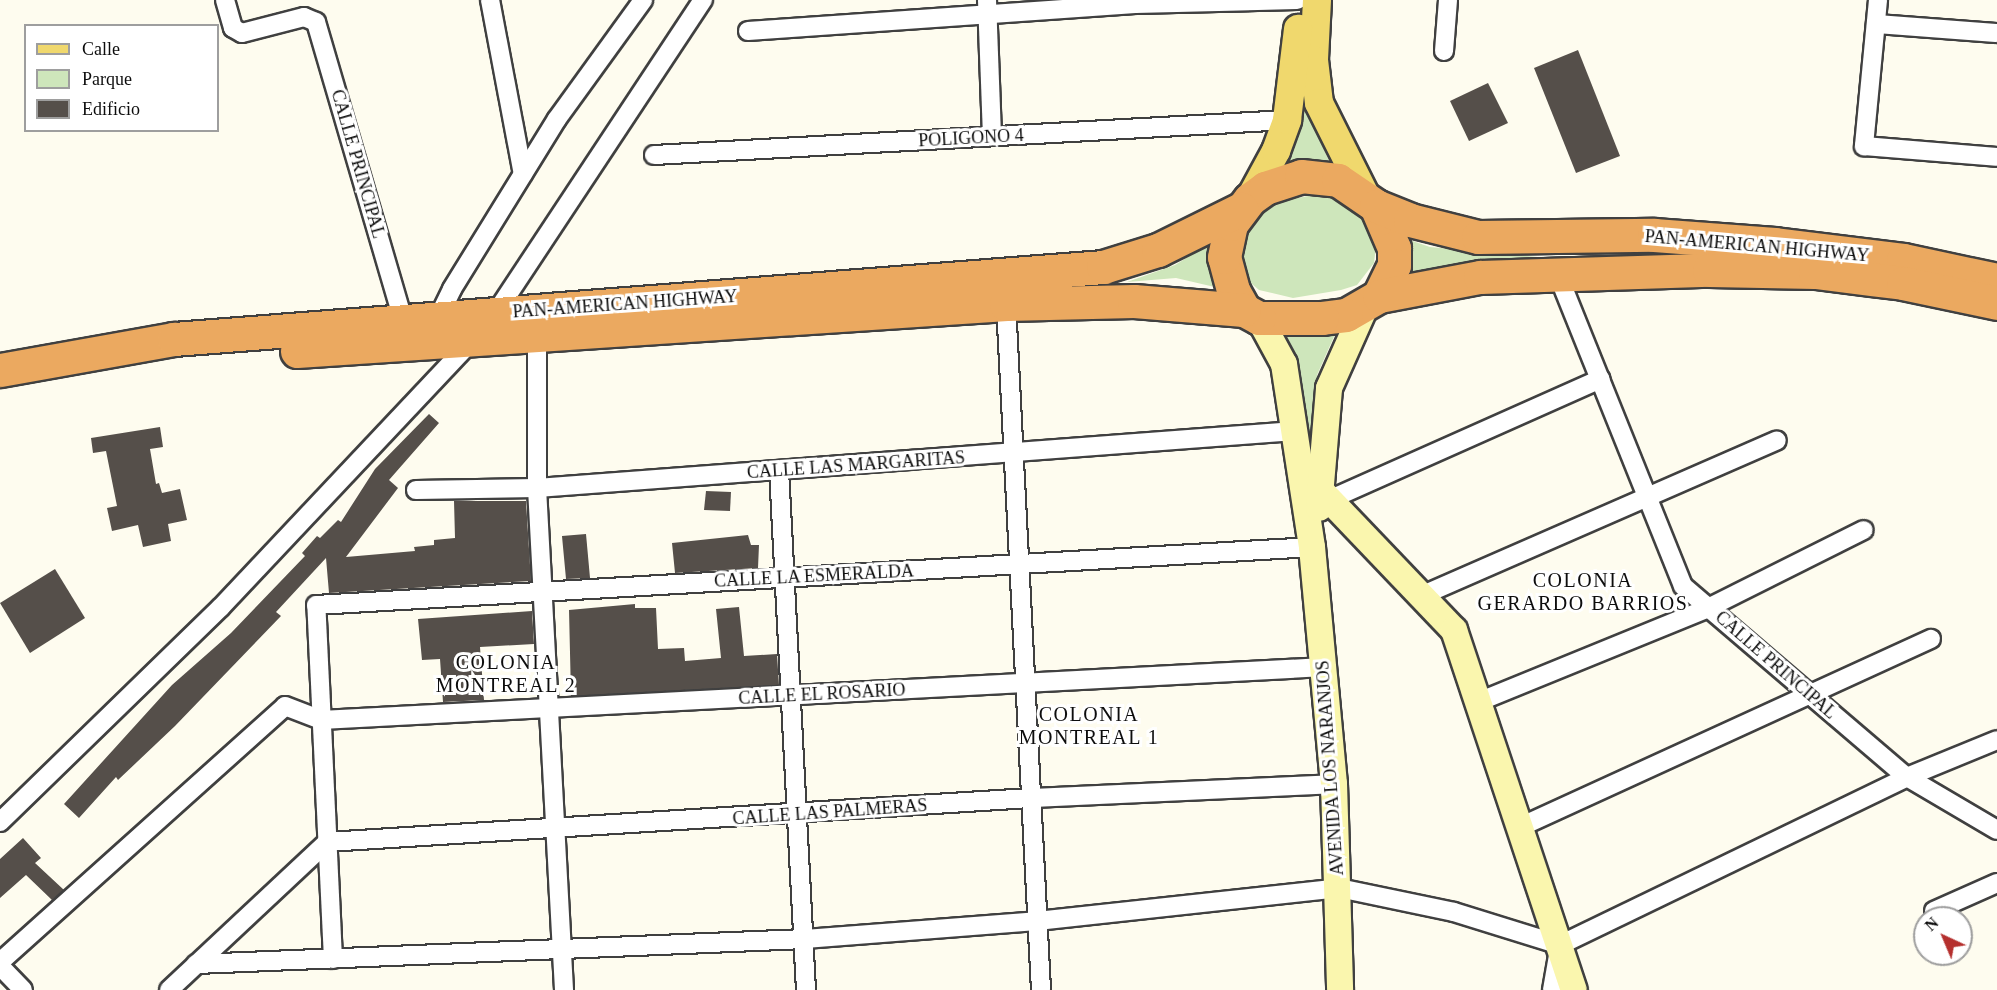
<!DOCTYPE html>
<style>
body{margin:0}
#map{position:relative;width:1997px;height:990px;overflow:hidden;background:#fefcef;font-family:"Times New Roman",serif}
div>[style]{position:absolute}
.green>*{inset:0;background:#cee6bb}
.building>*{inset:0;background:#554f4a}
.roads{filter:drop-shadow(2px 0 #404040) drop-shadow(-2px 0 #404040) drop-shadow(0 2px #404040) drop-shadow(0 -2px #404040)}
.street>*{height:18px;margin:-9px;padding:0 9px;transform-origin:9px;border-radius:9px;background:#fff}
.secondary>*{height:26px;margin:-13px;padding:0 13px;transform-origin:13px;border-radius:13px;background:#faf6ae}
.primary>*{height:28px;margin:-14px;padding:0 14px;transform-origin:14px;border-radius:14px;background:#f0d86d}
.highway>*{height:33px;margin:-16.5px;padding:0 16.5px;transform-origin:16.5px;border-radius:16.5px;background:#eba960}
span{translate:-50% -50%;white-space:nowrap;text-align:center;line-height:1.15;-webkit-text-stroke:6px #fff;paint-order:stroke}
.street-label{font-size:18px;color:#0d0d0d}
.neighbourhood-label{font-size:20px;color:#0d0d0d;letter-spacing:1.5px}
.legend{position:absolute;left:24px;top:24px;width:195px;height:108px;box-sizing:border-box;background:#fff;border:2px solid #9e9e9e;margin:0;padding:8px 10px;list-style:none;font-size:18px;color:#0d0d0d}
.legend li{display:flex;align-items:center;gap:12px;height:30px}
.legend b{width:30px;border:2px solid #9e9e9e}
.north{position:absolute;left:1913px;top:906px;width:60px;height:60px;box-sizing:border-box;background:#fff;border:2px solid #9e9e9e;border-radius:50%;rotate:316deg;font-size:16px;font-weight:700;line-height:24px;text-align:center;color:#0d0d0d}
.north::after{content:'';display:block;margin:auto;width:21px;height:27px;background:#b5302e;clip-path:polygon(50% 0,100% 100%,50% 72%,0 100%)}
</style>
<div id="map">
<div class="green">
<i style="clip-path:polygon(1305px 46px,1313px 125px,1333px 170px,1275px 171px)"></i>
<i style="clip-path:polygon(1308px 196px,1332px 198px,1355px 205px,1367px 216px,1376px 246px,1374px 263px,1357px 285px,1341px 290px,1293px 298px,1259px 290px,1245px 278px,1238px 253px,1249px 221px,1282px 201px)"></i>
<i style="clip-path:polygon(1404px 238px,1430px 247px,1538px 257px,1431px 269px,1402px 279px)"></i>
<i style="clip-path:polygon(1214px 241px,1219px 288px,1176px 278px,1127px 282px,1175px 265px)"></i>
<i style="clip-path:polygon(1336px 332px,1317px 375px,1310px 457px,1299px 375px,1281px 333px,1309px 336px)"></i>
</div>
<div class="building">
<i style="clip-path:polygon(1578px 50px,1620px 156px,1576px 173px,1534px 68px)"></i>
<i style="clip-path:polygon(1488px 83px,1508px 123px,1469px 141px,1450px 101px)"></i>
<i style="clip-path:polygon(429px 414px,439px 423px,389px 480px,398px 488px,346px 557px,415px 551px,414px 547px,434px 545px,434px 540px,455px 538px,454px 501px,526px 501px,531px 581px,329px 593px,326px 558px,276px 612px,281px 616px,175px 726px,118px 780px,116px 777px,79px 818px,64px 804px,172px 685px,231px 633px,305px 556px,302px 553px,317px 536px,320px 538px,338px 520px,341px 522px,375px 469px)"></i>
<i style="clip-path:polygon(160px 427px,163px 447px,150px 449px,156px 484px,159px 483px,162px 493px,180px 489px,187px 520px,168px 524px,171px 541px,143px 547px,138px 525px,112px 531px,107px 508px,117px 506px,106px 451px,93px 453px,91px 438px)"></i>
<i style="clip-path:polygon(706px 491px,731px 492px,730px 511px,704px 510px)"></i>
<i style="clip-path:polygon(586px 534px,590px 578px,566px 579px,562px 536px)"></i>
<i style="clip-path:polygon(748px 535px,751px 545px,759px 545px,758px 568px,675px 573px,672px 543px)"></i>
<i style="clip-path:polygon(55px 569px,85px 618px,30px 653px,0 603px)"></i>
<i style="clip-path:polygon(635px 604px,635px 608px,656px 608px,658px 649px,684px 648px,685px 661px,721px 658px,716px 609px,739px 607px,744px 656px,777px 654px,779px 685px,571px 696px,569px 610px)"></i>
<i style="clip-path:polygon(532px 611px,534px 644px,480px 647px,484px 700px,443px 702px,440px 659px,422px 660px,418px 619px)"></i>
<i style="clip-path:polygon(23px 838px,41px 858px,35px 863px,64px 890px,52px 900px,26px 875px,0 898px,0 859px)"></i>
</div>
<div class="roads">
<div class="street">
<i style="left:225px;top:0;width:29px;rotate:74deg"></i>
<i style="left:233px;top:28px;width:10px;rotate:29deg"></i>
<i style="left:242px;top:33px;width:64px;rotate:-14.5deg"></i>
<i style="left:304px;top:17px;width:13px;rotate:23deg"></i>
<i style="left:316px;top:22px;width:310px;rotate:73.7deg"></i>
<i style="left:490px;top:0;width:177px;rotate:79.3deg"></i>
<i style="left:987px;top:0;width:136px;rotate:87.9deg"></i>
<i style="left:1878px;top:0;width:147px;rotate:95.5deg"></i>
<i style="left:1864px;top:146px;width:133px;rotate:4.7deg"></i>
<i style="left:1876px;top:24px;width:121px;rotate:4.3deg"></i>
<i style="left:748px;top:31px;width:388px;rotate:-4deg"></i>
<i style="left:1135px;top:4px;width:162px;rotate:-1.4deg"></i>
<i style="left:1444px;top:51px;width:51px;rotate:-85.5deg"></i>
<i style="left:654px;top:155px;width:634px;rotate:-3.16deg"></i>
<i style="left:1558px;top:275px;width:335px;rotate:68.1deg"></i>
<i style="left:1683px;top:586px;width:294px;rotate:40.5deg"></i>
<i style="left:1907px;top:777px;width:104px;rotate:30.5deg"></i>
<i style="left:1006px;top:304px;width:687px;rotate:87.08deg"></i>
<i style="left:495px;top:314px;width:377px;rotate:-56.5deg"></i>
<i style="left:438px;top:318px;width:32px;rotate:-64deg"></i>
<i style="left:452px;top:289px;width:200px;rotate:-58.3deg"></i>
<i style="left:557px;top:119px;width:147px;rotate:-54.1deg"></i>
<i style="left:537px;top:334px;width:154px;rotate:90deg"></i>
<i style="left:537px;top:488px;width:503px;rotate:86.92deg"></i>
<i style="left:779px;top:470px;width:521px;rotate:87.03deg"></i>
<i style="left:416px;top:490px;width:121px;rotate:-0.9deg"></i>
<i style="left:537px;top:488px;width:760px;rotate:-4.3deg"></i>
<i style="left:1331px;top:499px;width:295px;rotate:-24deg"></i>
<i style="left:1423px;top:595px;width:386px;rotate:-23.6deg"></i>
<i style="left:1478px;top:702px;width:248px;rotate:-22.2deg"></i>
<i style="left:1708px;top:608px;width:174px;rotate:-26.6deg"></i>
<i style="left:0;top:822px;width:308px;rotate:-44.2deg"></i>
<i style="left:221px;top:607px;width:367px;rotate:-46.7deg"></i>
<i style="left:1520px;top:827px;width:452px;rotate:-24.6deg"></i>
<i style="left:1934px;top:911px;width:69px;rotate:-24deg"></i>
<i style="left:333px;top:959px;width:354px;rotate:-92.7deg"></i>
<i style="left:316px;top:605px;width:998px;rotate:-3.33deg"></i>
<i style="left:0;top:962px;width:383px;rotate:-41.9deg"></i>
<i style="left:285px;top:706px;width:39px;rotate:21deg"></i>
<i style="left:321px;top:720px;width:1004px;rotate:-3.02deg"></i>
<i style="left:196px;top:964px;width:609px;rotate:-2.35deg"></i>
<i style="left:804px;top:939px;width:234px;rotate:-4.4deg"></i>
<i style="left:1037px;top:921px;width:304px;rotate:-6.2deg"></i>
<i style="left:1339px;top:888px;width:117px;rotate:11.8deg"></i>
<i style="left:1454px;top:912px;width:111px;rotate:17.3deg"></i>
<i style="left:1560px;top:945px;width:386px;rotate:-25.8deg"></i>
<i style="left:1907px;top:777px;width:97px;rotate:-22.3deg"></i>
<i style="left:0;top:966px;width:33px;rotate:46deg"></i>
<i style="left:169px;top:990px;width:216px;rotate:-43.1deg"></i>
<i style="left:327px;top:842px;width:705px;rotate:-3.58deg"></i>
<i style="left:1031px;top:798px;width:303px;rotate:-2.6deg"></i>
<i style="left:1552px;top:990px;width:41px;rotate:-80.1deg"></i>
</div>
<div class="secondary">
<i style="left:1259px;top:318px;width:52px;rotate:61.5deg"></i>
<i style="left:1284px;top:364px;width:185px;rotate:81.3deg"></i>
<i style="left:1312px;top:547px;width:238px;rotate:84.7deg"></i>
<i style="left:1334px;top:784px;width:206px;rotate:88.3deg"></i>
<i style="left:1322px;top:492px;width:191px;rotate:46.3deg"></i>
<i style="left:1454px;top:630px;width:379px;rotate:71.6deg"></i>
<i style="left:1319px;top:508px;width:120px;rotate:-85.2deg"></i>
<i style="left:1329px;top:388px;width:89px;rotate:-66deg"></i>
</div>
<div class="primary">
<i style="left:1317px;top:0;width:60px;rotate:92.9deg"></i>
<i style="left:1314px;top:60px;width:43px;rotate:83.4deg"></i>
<i style="left:1319px;top:103px;width:107px;rotate:63.4deg"></i>
<i style="left:1250px;top:199px;width:55px;rotate:-61.6deg"></i>
<i style="left:1276px;top:151px;width:33px;rotate:-70deg"></i>
<i style="left:1287px;top:120px;width:92px;rotate:-83.1deg"></i>
</div>
<div class="highway">
<i style="left:1376px;top:206px;width:46px;rotate:66.8deg"></i>
<i style="left:1394px;top:248px;width:17px;rotate:90deg"></i>
<i style="left:1394px;top:265px;width:34px;rotate:116deg"></i>
<i style="left:1379px;top:296px;width:38px;rotate:150deg"></i>
<i style="left:1346px;top:315px;width:24px;rotate:173deg"></i>
<i style="left:1322px;top:318px;width:63px;rotate:180deg"></i>
<i style="left:1259px;top:318px;width:17px;rotate:-152deg"></i>
<i style="left:1244px;top:310px;width:23px;rotate:-119deg"></i>
<i style="left:1233px;top:290px;width:34px;rotate:-105deg"></i>
<i style="left:1224px;top:257px;width:34px;rotate:-78deg"></i>
<i style="left:1231px;top:224px;width:31px;rotate:-53deg"></i>
<i style="left:1250px;top:199px;width:19px;rotate:-36deg"></i>
<i style="left:1265px;top:188px;width:38px;rotate:-18deg"></i>
<i style="left:1301px;top:176px;width:37px;rotate:6deg"></i>
<i style="left:1338px;top:180px;width:46px;rotate:34.4deg"></i>
<i style="left:1376px;top:206px;width:37px;rotate:22deg"></i>
<i style="left:1410px;top:220px;width:70px;rotate:14deg"></i>
<i style="left:1478px;top:237px;width:176px;rotate:-0.7deg"></i>
<i style="left:1654px;top:235px;width:121px;rotate:4.3deg"></i>
<i style="left:1775px;top:244px;width:129px;rotate:7.1deg"></i>
<i style="left:1903px;top:260px;width:96px;rotate:12deg"></i>
<i style="left:1379px;top:296px;width:103px;rotate:-10.7deg"></i>
<i style="left:1480px;top:277px;width:229px;rotate:-1.8deg"></i>
<i style="left:1709px;top:270px;width:106px;rotate:1.1deg"></i>
<i style="left:1815px;top:272px;width:89px;rotate:7.1deg"></i>
<i style="left:1903px;top:283px;width:96px;rotate:12deg"></i>
<i style="left:297px;top:351px;width:711px;rotate:-3.79deg"></i>
<i style="left:1006px;top:304px;width:128px;rotate:-1.3deg"></i>
<i style="left:1134px;top:301px;width:110px;rotate:4.7deg"></i>
<i style="left:0;top:370px;width:177px;rotate:-10.1deg"></i>
<i style="left:174px;top:339px;width:932px;rotate:-4.43deg"></i>
<i style="left:1103px;top:267px;width:58px;rotate:-17.2deg"></i>
<i style="left:1158px;top:250px;width:93px;rotate:-26.3deg"></i>
</div>
</div>
<div class="street-label">
<span style="left:971px;top:138px;rotate:-3deg">POLIGONO 4</span>
<span style="left:358px;top:164px;rotate:74deg">CALLE PRINCIPAL</span>
<span style="left:1757px;top:246px;rotate:5deg">PAN-AMERICAN HIGHWAY</span>
<span style="left:625px;top:304px;rotate:-4deg">PAN-AMERICAN HIGHWAY</span>
<span style="left:856px;top:465px;rotate:-4deg">CALLE LAS MARGARITAS</span>
<span style="left:814px;top:576px;rotate:-3deg">CALLE LA ESMERALDA</span>
<span style="left:1776px;top:665px;rotate:41deg">CALLE PRINCIPAL</span>
<span style="left:822px;top:694px;rotate:-3deg">CALLE EL ROSARIO</span>
<span style="left:1330px;top:768px;rotate:-94deg">AVENIDA LOS NARANJOS</span>
<span style="left:830px;top:812px;rotate:-4deg">CALLE LAS PALMERAS</span>
</div>
<div class="neighbourhood-label">
<span style="left:1583px;top:592px">COLONIA<br>GERARDO BARRIOS</span>
<span style="left:506px;top:674px">COLONIA<br>MONTREAL 2</span>
<span style="left:1089px;top:726px">COLONIA<br>MONTREAL 1</span>
</div>
<ul class="legend">
<li><b style="height:8px;background:#f0d86d"></b>Calle</li>
<li><b style="height:16px;background:#cee6bb"></b>Parque</li>
<li><b style="height:16px;background:#554f4a"></b>Edificio</li>
</ul>
<div class="north">N</div>
</div>
